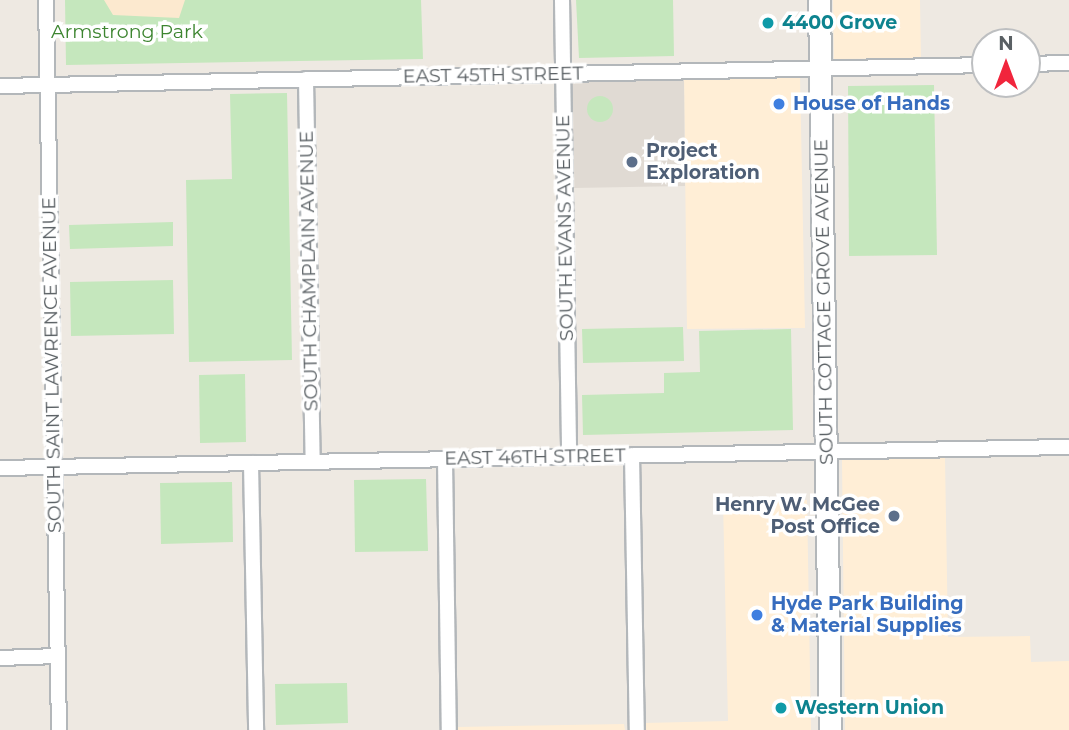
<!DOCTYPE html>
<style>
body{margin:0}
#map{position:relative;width:1069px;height:730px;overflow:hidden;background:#eee9e2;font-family:Montserrat,sans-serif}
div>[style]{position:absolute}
.commercial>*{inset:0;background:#ffeed6}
.education>*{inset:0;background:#e0dad3}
.green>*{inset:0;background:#c5e7bd}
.round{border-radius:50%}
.sand>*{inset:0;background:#fce9cf}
.roads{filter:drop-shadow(2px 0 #b3b7ba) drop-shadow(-2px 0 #b3b7ba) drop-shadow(0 2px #b3b7ba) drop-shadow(0 -2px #b3b7ba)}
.minor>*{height:14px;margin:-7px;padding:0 7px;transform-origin:7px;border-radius:7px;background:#fff}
.secondary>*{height:21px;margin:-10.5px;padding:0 10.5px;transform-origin:10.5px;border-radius:10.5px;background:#fff}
.dots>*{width:19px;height:19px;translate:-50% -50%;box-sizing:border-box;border:4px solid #fff;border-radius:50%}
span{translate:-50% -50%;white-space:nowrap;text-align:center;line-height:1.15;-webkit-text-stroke:7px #fff;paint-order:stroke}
.culture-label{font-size:19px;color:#0d838f;font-weight:700}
.left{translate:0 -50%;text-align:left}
.park-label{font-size:19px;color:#3d8530}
.street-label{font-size:19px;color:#5a6064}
.shop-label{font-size:19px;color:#366cbe;font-weight:700}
.service-label{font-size:19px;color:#4e5e75;font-weight:700}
.right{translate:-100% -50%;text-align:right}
.north{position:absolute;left:971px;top:28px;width:70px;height:70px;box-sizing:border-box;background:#fff;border:2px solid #bdbfc1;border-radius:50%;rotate:0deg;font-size:19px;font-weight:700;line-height:28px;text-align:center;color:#5a6064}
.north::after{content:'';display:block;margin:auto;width:24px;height:32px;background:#f1253c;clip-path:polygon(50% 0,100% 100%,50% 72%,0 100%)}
</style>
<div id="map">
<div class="commercial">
<i style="clip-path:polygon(833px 0,920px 0,921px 58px,834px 59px)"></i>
<i style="clip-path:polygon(800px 76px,805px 328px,687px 329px,684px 79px)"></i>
<i style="clip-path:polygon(945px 458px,948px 637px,1030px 636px,1031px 662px,1069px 661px,1069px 730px,845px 730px,842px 460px)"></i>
<i style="clip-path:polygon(807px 500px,811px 730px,645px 730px,644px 723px,728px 721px,723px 502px)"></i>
<i style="clip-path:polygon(624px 724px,625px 730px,457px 730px,457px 727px)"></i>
</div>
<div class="education">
<i style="clip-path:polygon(684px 79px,685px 186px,574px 188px,572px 81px)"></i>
</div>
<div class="green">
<i style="clip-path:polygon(65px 0,421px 0,423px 59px,66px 65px)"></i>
<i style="clip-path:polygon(576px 0,673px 0,674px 56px,579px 58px)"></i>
<i style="clip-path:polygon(934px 85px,937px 255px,849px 256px,848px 86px)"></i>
<i style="clip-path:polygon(287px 93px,292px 360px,189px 362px,186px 180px,232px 179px,230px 94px)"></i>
<i class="round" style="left:587px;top:96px;width:26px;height:26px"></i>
<i style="clip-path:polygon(173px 222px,173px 246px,70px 249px,69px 225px)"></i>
<i style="clip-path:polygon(173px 280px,174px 334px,71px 336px,70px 282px)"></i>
<i style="clip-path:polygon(683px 327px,684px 361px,583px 363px,582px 329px)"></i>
<i style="clip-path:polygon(791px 329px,793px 430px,583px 435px,582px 395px,664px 393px,664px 373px,700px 372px,699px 331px)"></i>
<i style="clip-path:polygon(245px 374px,246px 442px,200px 443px,199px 375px)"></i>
<i style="clip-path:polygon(426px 479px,428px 551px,355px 552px,354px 480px)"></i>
<i style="clip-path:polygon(232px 482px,233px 542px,161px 544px,160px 483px)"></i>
<i style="clip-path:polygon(347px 683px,348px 723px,276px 725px,275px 684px)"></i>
</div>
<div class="sand">
<i style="clip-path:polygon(104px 0,185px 0,179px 18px,113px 15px)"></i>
</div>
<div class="roads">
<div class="minor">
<i style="left:46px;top:0;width:730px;rotate:88.98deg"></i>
<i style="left:562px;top:0;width:457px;rotate:89.1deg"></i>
<i style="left:1027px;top:64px;width:42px;rotate:-1.4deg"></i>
<i style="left:306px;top:79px;width:383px;rotate:89deg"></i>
<i style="left:0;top:86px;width:985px;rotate:-1.22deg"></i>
<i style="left:632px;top:455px;width:275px;rotate:89deg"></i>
<i style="left:445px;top:459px;width:271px;rotate:89.2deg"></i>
<i style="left:251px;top:463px;width:267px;rotate:88.9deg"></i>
<i style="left:0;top:468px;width:1069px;rotate:-1.13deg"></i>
<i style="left:0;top:658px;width:58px;rotate:-2deg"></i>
</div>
<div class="secondary">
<i style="left:819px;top:0;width:730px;rotate:89.14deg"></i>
</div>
</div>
<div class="dots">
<i style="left:768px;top:23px;background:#0f9aa8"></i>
<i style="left:779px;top:104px;background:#3f7fe0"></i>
<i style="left:632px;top:162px;background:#5c6f8a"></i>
<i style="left:894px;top:516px;background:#5c6f8a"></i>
<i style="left:757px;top:615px;background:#3f7fe0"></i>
<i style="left:781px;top:708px;background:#0f9aa8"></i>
</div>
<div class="culture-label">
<span class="left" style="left:782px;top:23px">4400 Grove</span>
<span class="left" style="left:795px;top:708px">Western Union</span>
</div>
<div class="park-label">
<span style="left:127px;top:32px">Armstrong Park</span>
</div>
<div class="street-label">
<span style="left:493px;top:75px;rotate:-1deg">EAST 45TH STREET</span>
<span style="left:565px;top:228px;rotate:-91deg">SOUTH EVANS AVENUE</span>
<span style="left:309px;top:271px;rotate:-91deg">SOUTH CHAMPLAIN AVENUE</span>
<span style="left:824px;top:302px;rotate:-91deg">SOUTH COTTAGE GROVE AVENUE</span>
<span style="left:52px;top:365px;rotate:-91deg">SOUTH SAINT LAWRENCE AVENUE</span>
<span style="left:535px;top:457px;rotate:-1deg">EAST 46TH STREET</span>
</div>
<div class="shop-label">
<span class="left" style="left:793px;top:104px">House of Hands</span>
<span class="left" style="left:771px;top:615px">Hyde Park Building<br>&amp; Material Supplies</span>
</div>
<div class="service-label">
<span class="left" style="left:646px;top:162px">Project<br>Exploration</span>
<span class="right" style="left:880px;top:516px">Henry W. McGee<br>Post Office</span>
</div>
<div class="north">N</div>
</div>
